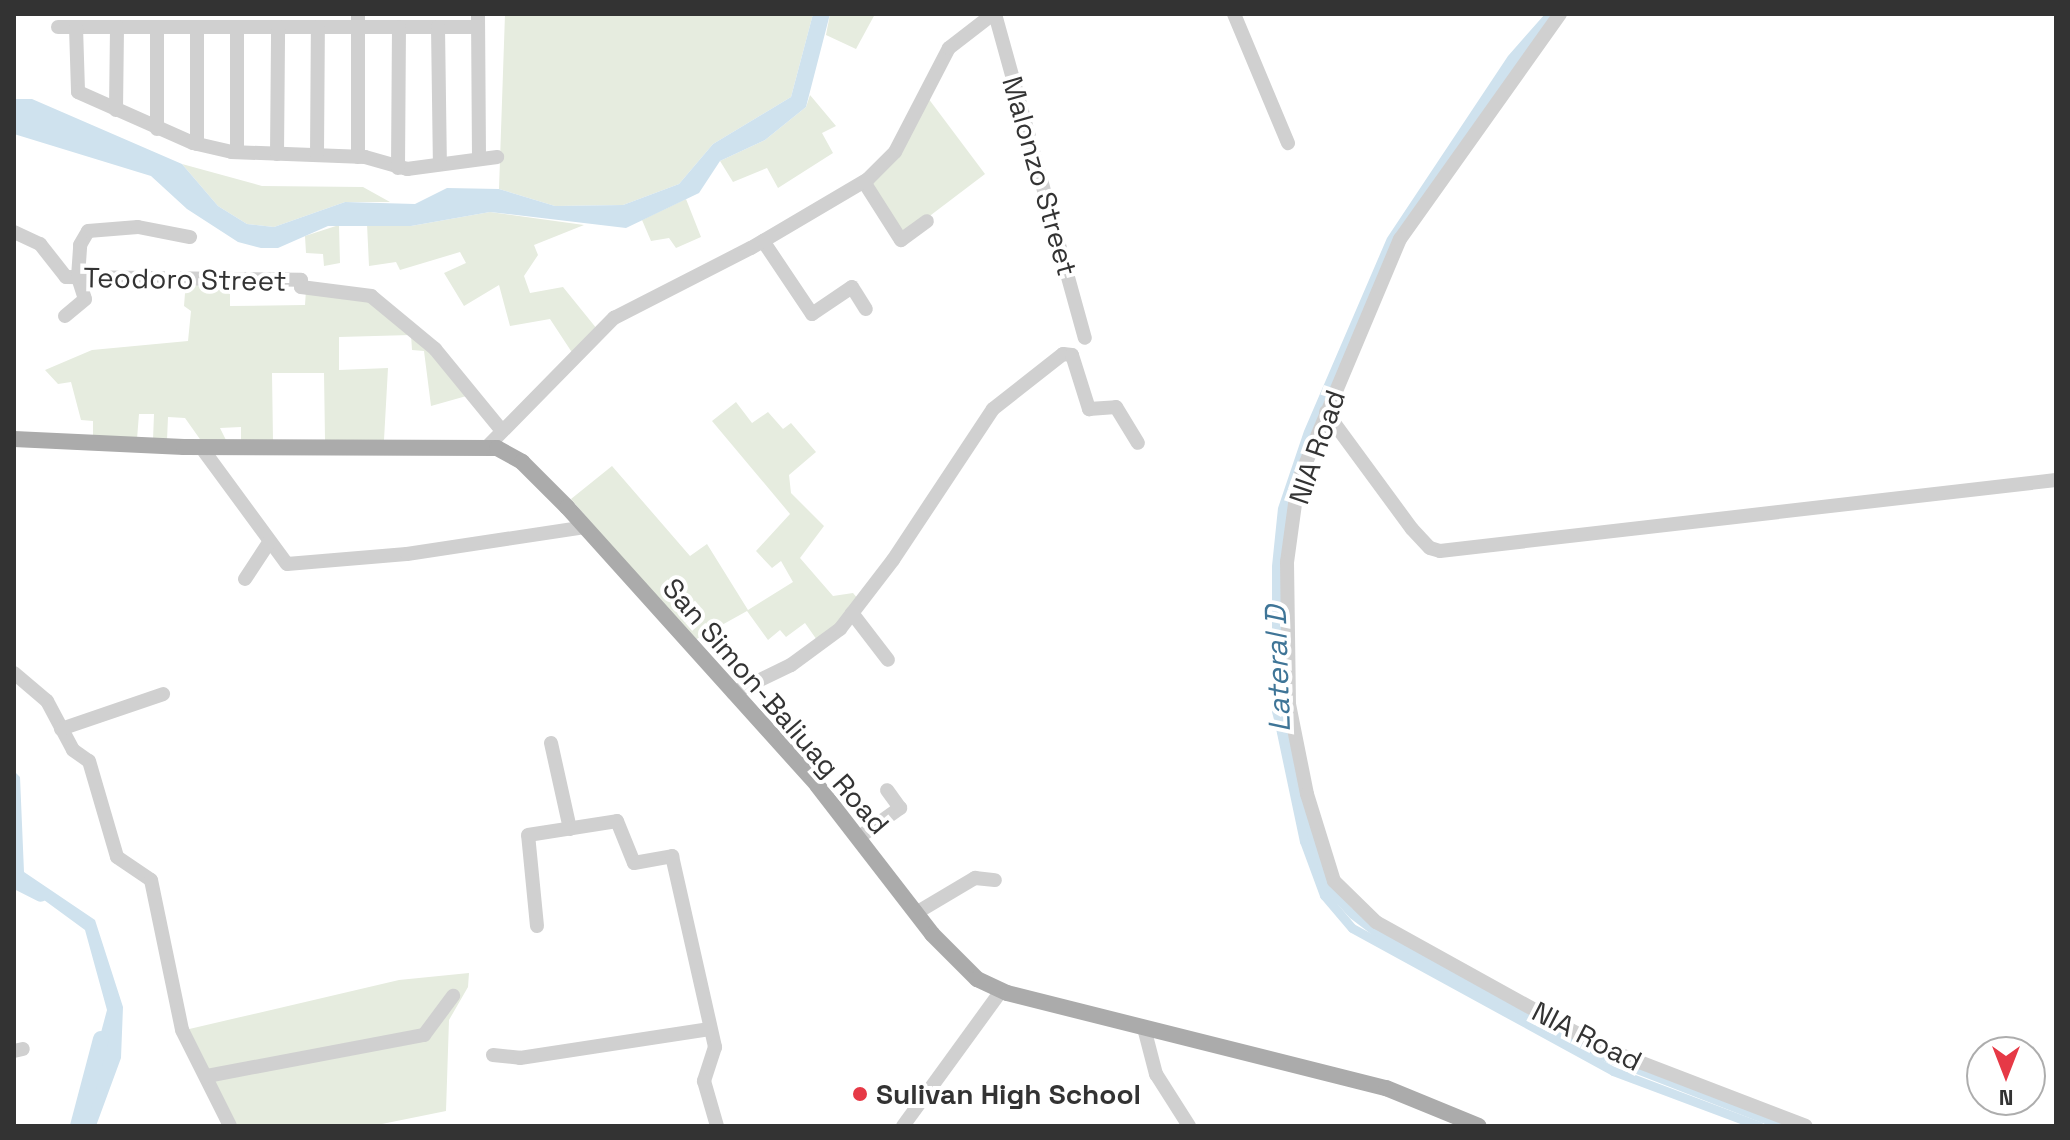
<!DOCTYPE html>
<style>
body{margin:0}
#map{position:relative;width:2070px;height:1140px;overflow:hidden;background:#fff;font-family:"Space Grotesk",sans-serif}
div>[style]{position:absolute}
.green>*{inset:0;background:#e6ecdf}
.water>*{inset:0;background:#cfe2ee}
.canal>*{height:9px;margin:-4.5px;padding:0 4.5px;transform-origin:4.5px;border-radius:4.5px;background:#cfe2ee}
.river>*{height:16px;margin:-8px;padding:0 8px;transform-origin:8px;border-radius:8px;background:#cfe2ee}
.minor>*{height:14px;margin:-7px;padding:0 7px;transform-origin:7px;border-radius:7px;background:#d0d0d0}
.major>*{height:16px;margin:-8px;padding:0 8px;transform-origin:8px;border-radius:8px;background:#ababab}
.dots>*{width:22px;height:22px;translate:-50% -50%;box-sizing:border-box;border:4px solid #fff;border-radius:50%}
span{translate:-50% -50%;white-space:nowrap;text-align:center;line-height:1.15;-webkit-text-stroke:8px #fff;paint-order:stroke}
.street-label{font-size:28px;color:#333}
.poi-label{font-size:28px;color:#333;font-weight:700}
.left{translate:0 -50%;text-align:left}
.water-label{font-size:30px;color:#3f7597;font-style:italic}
.frame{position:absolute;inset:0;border:16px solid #333;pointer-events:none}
.north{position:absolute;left:1966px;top:1036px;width:80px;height:80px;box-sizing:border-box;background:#fff;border:2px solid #adadad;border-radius:50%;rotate:180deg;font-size:22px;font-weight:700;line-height:32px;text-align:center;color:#333}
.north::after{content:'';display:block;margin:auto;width:28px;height:36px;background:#e63946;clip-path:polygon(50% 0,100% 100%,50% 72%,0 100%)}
</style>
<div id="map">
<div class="green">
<i style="clip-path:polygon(505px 14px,813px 14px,791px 97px,713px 144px,679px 184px,623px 205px,555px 206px,499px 189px)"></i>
<i style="clip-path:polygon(830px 14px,875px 14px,856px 49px,826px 35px)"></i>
<i style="clip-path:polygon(810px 95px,836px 126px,822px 133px,833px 153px,778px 188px,767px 168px,733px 182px,720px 161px,765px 140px,806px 107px)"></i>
<i style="clip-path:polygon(928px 98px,985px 174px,902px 237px,870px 183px)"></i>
<i style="clip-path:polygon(182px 164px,262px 186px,363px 187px,390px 202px,345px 202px,274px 227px,247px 224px,218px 206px)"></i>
<i style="clip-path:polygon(686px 199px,701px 237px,676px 248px,669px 238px,651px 241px,642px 220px)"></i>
<i style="clip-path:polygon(490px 212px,584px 225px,534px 245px,538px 255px,524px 276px,530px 293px,563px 287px,597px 329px,573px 354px,550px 319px,510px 326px,499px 285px,464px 306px,444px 273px,466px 263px,460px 252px,400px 270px,396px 262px,369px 266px,367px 224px,411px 226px)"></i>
<i style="clip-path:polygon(339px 225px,340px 263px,324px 266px,323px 254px,306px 253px,305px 236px)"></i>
<i style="clip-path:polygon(186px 280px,230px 281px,230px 306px,305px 305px,306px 290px,369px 298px,421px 339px,470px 395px,431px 406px,424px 351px,412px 350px,411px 335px,339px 337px,339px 370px,388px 368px,384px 440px,325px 440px,324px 373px,272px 373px,273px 441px,241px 442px,241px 427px,220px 428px,227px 442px,202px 442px,185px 418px,168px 417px,167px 440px,153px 440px,154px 414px,139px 414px,137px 439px,93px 436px,93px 421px,81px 420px,71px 382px,58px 384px,45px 370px,92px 350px,188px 341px,191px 311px,184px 306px)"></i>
<i style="clip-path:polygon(736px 402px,752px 423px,768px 412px,783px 429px,791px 423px,816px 452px,789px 475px,791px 493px,824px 526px,800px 558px,833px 596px,853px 593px,859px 600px,819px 643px,805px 623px,786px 637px,780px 630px,768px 640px,747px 611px,693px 641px,571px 499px,612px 466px,690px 556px,707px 544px,748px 610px,793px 582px,781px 561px,772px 568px,756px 551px,790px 514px,712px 421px)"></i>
<i style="clip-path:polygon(469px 973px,468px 987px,449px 1020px,446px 1111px,372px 1126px,235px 1126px,213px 1079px,422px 1032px,209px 1071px,185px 1030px,399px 980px)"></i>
</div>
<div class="water">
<i style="clip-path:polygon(813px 14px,830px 14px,806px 107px,765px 140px,720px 161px,699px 193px,626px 228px,490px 212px,411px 226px,328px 226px,278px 248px,261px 248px,238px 242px,187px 209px,151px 176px,14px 134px,14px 99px,32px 99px,182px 164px,218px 206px,247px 224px,274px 227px,345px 202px,415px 204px,447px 188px,499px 189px,555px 206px,623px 205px,679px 184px,713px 144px,791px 97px)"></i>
<i style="clip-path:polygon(1545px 14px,1557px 14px,1409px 219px,1295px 483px,1286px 705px,1339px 894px,1352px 908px,1577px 1039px,1797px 1126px,1770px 1126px,1603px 1061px,1375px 937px,1350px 918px,1328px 894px,1306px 843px,1272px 712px,1272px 566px,1278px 508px,1304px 431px,1387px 238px,1508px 56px)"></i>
<i style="clip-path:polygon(14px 771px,20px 777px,24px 872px,95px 920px,123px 1007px,121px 1058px,96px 1126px,76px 1126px,107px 1010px,85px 930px,14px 878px)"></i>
</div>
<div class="canal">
<i style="left:1278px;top:718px;width:126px;rotate:78.1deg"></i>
<i style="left:1304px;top:841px;width:58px;rotate:69.7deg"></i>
<i style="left:1324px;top:895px;width:43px;rotate:49.7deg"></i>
<i style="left:1352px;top:928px;width:298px;rotate:28.7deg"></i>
<i style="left:1613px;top:1071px;width:156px;rotate:20.6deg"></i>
</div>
<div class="river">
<i style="left:14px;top:880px;width:30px;rotate:27deg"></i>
<i style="left:78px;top:1126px;width:90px;rotate:-75.2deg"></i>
</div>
<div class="minor">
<i style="left:358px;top:14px;width:143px;rotate:90deg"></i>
<i style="left:478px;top:14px;width:143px;rotate:89.6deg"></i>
<i style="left:995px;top:14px;width:336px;rotate:74.5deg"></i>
<i style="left:1234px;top:14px;width:140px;rotate:67.3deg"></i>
<i style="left:1560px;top:14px;width:276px;rotate:125.4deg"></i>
<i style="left:1400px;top:239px;width:264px;rotate:112.8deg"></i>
<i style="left:1298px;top:482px;width:81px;rotate:97.8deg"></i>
<i style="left:1287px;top:562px;width:142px;rotate:89.2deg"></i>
<i style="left:1289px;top:704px;width:92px;rotate:78.7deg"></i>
<i style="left:1307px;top:794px;width:91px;rotate:72.8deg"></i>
<i style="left:1334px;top:881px;width:59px;rotate:44.3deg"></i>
<i style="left:1376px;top:922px;width:260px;rotate:29deg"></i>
<i style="left:1603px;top:1048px;width:217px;rotate:21deg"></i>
<i style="left:58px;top:27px;width:420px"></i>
<i style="left:76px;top:27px;width:65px;rotate:88.2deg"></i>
<i style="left:78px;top:92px;width:126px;rotate:23.9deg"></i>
<i style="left:193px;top:143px;width:39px;rotate:13deg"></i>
<i style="left:231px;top:152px;width:134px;rotate:2.1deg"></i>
<i style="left:365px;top:157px;width:44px;rotate:15.9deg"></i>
<i style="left:407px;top:169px;width:91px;rotate:-7.6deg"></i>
<i style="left:237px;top:27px;width:125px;rotate:90deg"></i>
<i style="left:438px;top:27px;width:136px;rotate:89.2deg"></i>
<i style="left:116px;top:110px;width:83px;rotate:-89.3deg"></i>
<i style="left:157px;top:129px;width:102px;rotate:-90deg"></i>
<i style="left:197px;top:144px;width:117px;rotate:-90deg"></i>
<i style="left:277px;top:154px;width:127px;rotate:-89.5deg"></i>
<i style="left:317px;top:155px;width:128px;rotate:-89.6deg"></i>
<i style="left:398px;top:168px;width:141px;rotate:-89.6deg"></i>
<i style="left:864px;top:182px;width:69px;rotate:57.5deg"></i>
<i style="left:901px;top:240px;width:32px;rotate:-36deg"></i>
<i style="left:14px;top:232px;width:29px;rotate:25deg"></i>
<i style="left:40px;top:244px;width:42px;rotate:51.8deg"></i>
<i style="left:66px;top:277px;width:235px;rotate:0.7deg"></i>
<i style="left:301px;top:280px;width:7px;rotate:90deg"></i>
<i style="left:301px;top:287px;width:71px;rotate:7.3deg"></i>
<i style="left:371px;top:296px;width:83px;rotate:39.6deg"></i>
<i style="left:435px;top:349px;width:106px;rotate:50.7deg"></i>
<i style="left:763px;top:241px;width:88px;rotate:56.1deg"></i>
<i style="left:812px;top:314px;width:48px;rotate:-34deg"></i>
<i style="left:852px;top:287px;width:26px;rotate:58deg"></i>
<i style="left:65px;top:316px;width:26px;rotate:-40deg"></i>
<i style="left:85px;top:299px;width:23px;rotate:-108deg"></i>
<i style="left:78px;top:277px;width:32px;rotate:-86deg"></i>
<i style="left:80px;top:245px;width:16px;rotate:-60deg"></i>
<i style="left:88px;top:231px;width:50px;rotate:-4.6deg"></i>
<i style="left:138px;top:227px;width:53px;rotate:10.9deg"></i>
<i style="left:1326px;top:412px;width:145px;rotate:53.7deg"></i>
<i style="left:1412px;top:529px;width:26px;rotate:47deg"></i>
<i style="left:1430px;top:548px;width:10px;rotate:17deg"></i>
<i style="left:1440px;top:551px;width:620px;rotate:-6.57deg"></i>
<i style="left:488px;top:446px;width:180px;rotate:-45.5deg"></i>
<i style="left:614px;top:318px;width:154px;rotate:-27.1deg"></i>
<i style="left:751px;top:248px;width:136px;rotate:-30.5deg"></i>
<i style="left:868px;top:179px;width:38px;rotate:-45deg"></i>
<i style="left:895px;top:152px;width:117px;rotate:-62.6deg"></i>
<i style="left:949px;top:48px;width:56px;rotate:-37.7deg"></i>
<i style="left:201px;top:447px;width:145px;rotate:53.7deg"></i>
<i style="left:287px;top:564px;width:120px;rotate:-4.8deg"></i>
<i style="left:407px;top:554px;width:180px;rotate:-8.6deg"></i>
<i style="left:245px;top:579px;width:45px;rotate:-56.7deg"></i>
<i style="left:852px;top:613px;width:59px;rotate:52.5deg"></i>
<i style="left:14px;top:673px;width:43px;rotate:40.3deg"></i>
<i style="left:47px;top:701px;width:55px;rotate:62deg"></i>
<i style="left:73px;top:750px;width:19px;rotate:35deg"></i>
<i style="left:89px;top:761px;width:100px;rotate:73.7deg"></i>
<i style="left:117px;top:857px;width:41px;rotate:34.1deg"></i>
<i style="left:151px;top:880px;width:153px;rotate:78.3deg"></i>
<i style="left:182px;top:1030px;width:107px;rotate:63.4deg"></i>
<i style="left:733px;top:693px;width:64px;rotate:-25.8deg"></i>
<i style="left:791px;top:665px;width:61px;rotate:-36.3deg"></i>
<i style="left:840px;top:629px;width:87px;rotate:-52.5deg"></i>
<i style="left:893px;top:560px;width:181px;rotate:-56.5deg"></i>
<i style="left:993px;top:409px;width:89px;rotate:-38.2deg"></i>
<i style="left:1063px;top:354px;width:9px;rotate:6deg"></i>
<i style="left:1072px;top:355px;width:57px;rotate:72.5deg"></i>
<i style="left:1089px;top:409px;width:27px;rotate:-4deg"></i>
<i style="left:1116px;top:407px;width:42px;rotate:58.6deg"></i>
<i style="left:61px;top:729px;width:108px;rotate:-18.9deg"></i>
<i style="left:551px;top:743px;width:88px;rotate:77.5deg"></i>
<i style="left:858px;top:838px;width:52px;rotate:-35.5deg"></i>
<i style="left:900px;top:808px;width:22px;rotate:-126deg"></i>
<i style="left:916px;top:913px;width:69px;rotate:-30.7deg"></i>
<i style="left:975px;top:878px;width:20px;rotate:6deg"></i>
<i style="left:537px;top:926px;width:91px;rotate:-95.6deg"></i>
<i style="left:528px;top:835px;width:90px;rotate:-8.9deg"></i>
<i style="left:617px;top:821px;width:45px;rotate:68deg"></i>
<i style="left:634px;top:863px;width:39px;rotate:-10deg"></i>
<i style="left:672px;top:856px;width:196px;rotate:77.3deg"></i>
<i style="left:715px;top:1047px;width:36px;rotate:108deg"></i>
<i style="left:704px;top:1081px;width:47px;rotate:73.9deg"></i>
<i style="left:1144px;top:1028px;width:48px;rotate:75.4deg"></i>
<i style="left:1156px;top:1074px;width:62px;rotate:57.6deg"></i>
<i style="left:14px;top:1051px;width:9px;rotate:-13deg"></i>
<i style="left:493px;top:1055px;width:27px;rotate:6deg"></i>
<i style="left:520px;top:1058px;width:192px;rotate:-8.7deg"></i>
<i style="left:207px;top:1076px;width:221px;rotate:-10.7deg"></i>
<i style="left:424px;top:1035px;width:49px;rotate:-53.4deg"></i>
<i style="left:903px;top:1126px;width:167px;rotate:-54deg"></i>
</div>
<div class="major">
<i style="left:14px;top:439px;width:170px;rotate:2.7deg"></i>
<i style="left:184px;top:447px;width:313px;rotate:0.2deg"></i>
<i style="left:497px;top:448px;width:29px;rotate:29deg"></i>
<i style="left:522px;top:462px;width:64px;rotate:45deg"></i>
<i style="left:567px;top:507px;width:374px;rotate:48deg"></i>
<i style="left:817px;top:785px;width:188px;rotate:52.3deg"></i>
<i style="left:932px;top:934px;width:64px;rotate:45deg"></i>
<i style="left:977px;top:979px;width:33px;rotate:25deg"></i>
<i style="left:1007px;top:993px;width:391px;rotate:14.1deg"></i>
<i style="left:1386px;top:1088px;width:100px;rotate:22.2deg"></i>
</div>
<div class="dots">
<i style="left:860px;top:1094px;background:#e63946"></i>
</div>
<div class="street-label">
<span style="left:1040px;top:176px;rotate:74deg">Malonzo Street</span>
<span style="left:185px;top:279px;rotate:1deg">Teodoro Street</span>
<span style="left:1317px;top:447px;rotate:-71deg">NIA Road</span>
<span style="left:776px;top:706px;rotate:49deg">San Simon-Baliuag Road</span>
<span style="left:1587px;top:1036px;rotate:27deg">NIA Road</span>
</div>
<div class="poi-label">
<span class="left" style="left:876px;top:1094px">Sulivan High School</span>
</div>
<div class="water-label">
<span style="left:1278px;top:669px;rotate:-92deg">Lateral D</span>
</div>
<div class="frame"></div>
<div class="north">N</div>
</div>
